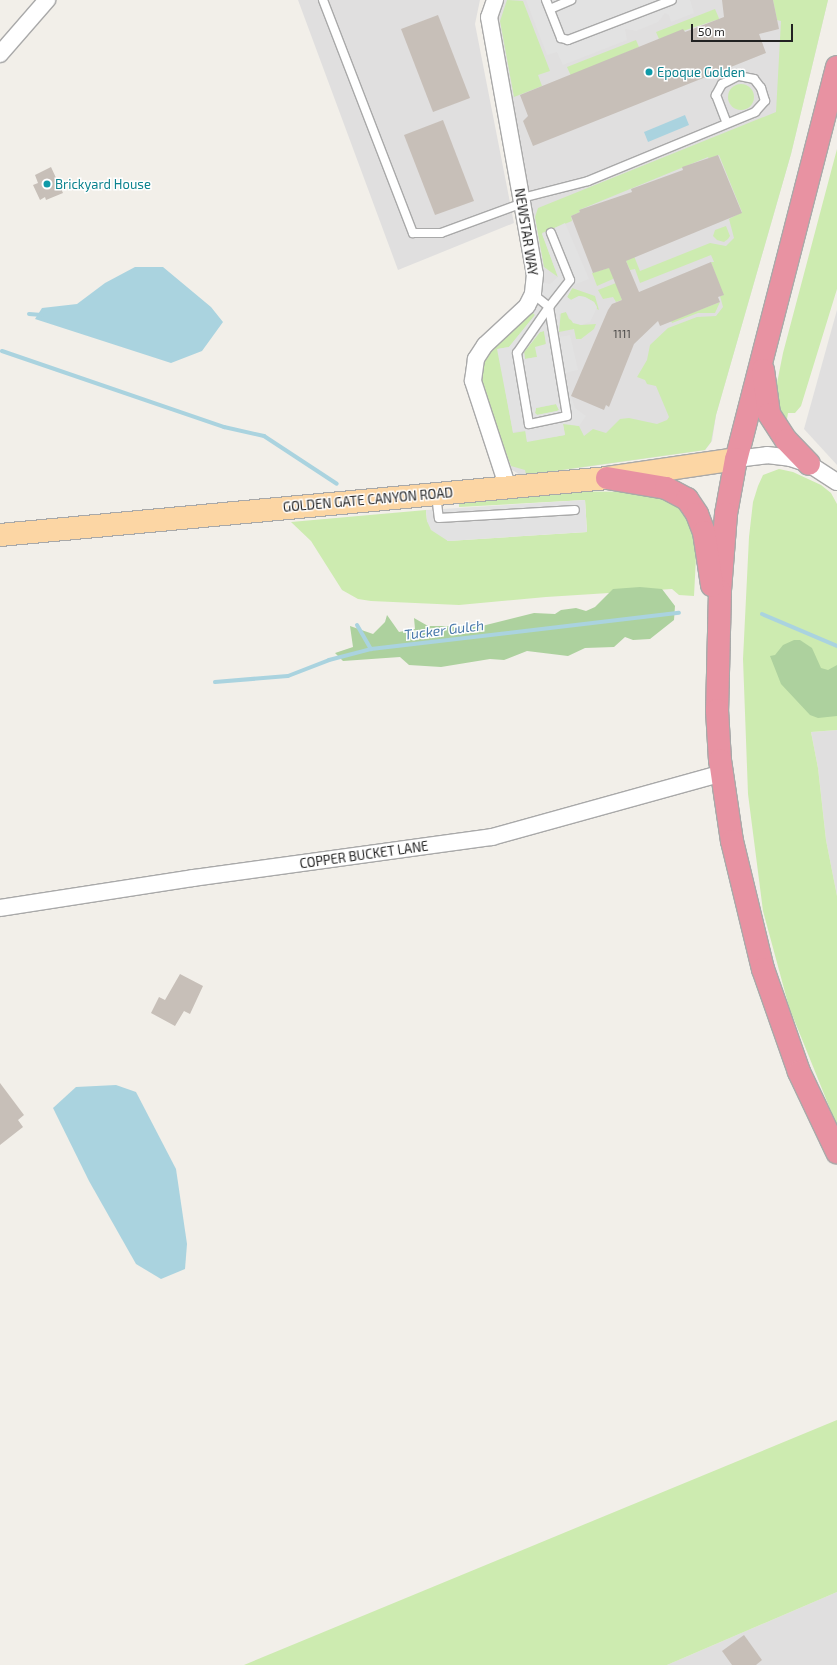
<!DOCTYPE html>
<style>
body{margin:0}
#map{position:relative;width:837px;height:1665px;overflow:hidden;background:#f2efe9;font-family:"Exo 2",sans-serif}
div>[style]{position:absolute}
.residential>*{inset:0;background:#e0dfdf}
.grass>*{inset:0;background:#cdebb0}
.round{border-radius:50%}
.forest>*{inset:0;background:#add19e}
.parking>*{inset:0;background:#e2e2e2}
.water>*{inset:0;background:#aad3df}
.stream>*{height:4px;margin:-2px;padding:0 2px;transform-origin:2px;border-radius:2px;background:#aad3df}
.building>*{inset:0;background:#c7bfb8}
.roads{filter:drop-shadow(1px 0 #a9a9a9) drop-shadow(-1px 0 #a9a9a9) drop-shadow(0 1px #a9a9a9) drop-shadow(0 -1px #a9a9a9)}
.lane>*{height:8px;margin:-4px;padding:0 4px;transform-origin:4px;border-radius:4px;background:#fff}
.street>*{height:16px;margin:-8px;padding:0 8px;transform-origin:8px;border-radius:8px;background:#fff}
.primary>*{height:22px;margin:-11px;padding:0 11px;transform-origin:11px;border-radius:11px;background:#fcd6a4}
.highway>*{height:22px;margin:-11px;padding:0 11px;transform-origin:11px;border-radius:11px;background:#e892a2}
.dots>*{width:11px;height:11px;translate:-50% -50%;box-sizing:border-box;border:2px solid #fff;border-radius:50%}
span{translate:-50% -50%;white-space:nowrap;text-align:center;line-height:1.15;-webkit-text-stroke:3px #fff;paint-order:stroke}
.number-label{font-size:11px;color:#4b4948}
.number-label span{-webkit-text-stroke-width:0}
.culture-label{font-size:13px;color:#0d838f}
.left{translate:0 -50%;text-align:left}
.street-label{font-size:13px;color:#222}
.water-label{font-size:14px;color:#4a7aab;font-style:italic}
.scale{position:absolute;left:691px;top:24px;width:102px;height:18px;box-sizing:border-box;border:2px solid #222;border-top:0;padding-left:5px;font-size:12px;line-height:14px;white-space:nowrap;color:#222;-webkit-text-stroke:3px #fff;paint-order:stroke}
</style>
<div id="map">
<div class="residential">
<i style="clip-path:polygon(298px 0,480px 0,475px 24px,514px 223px,398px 270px)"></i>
<i style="clip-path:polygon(498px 0,828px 0,791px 154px,716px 415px,712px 441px,705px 450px,522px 476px,507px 467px,479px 360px,539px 289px,492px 21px)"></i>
<i style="clip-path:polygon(837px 310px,837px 465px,804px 429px)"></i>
<i style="clip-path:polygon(837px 730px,837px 896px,826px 840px,818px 768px,811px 732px)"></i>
<i style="clip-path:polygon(837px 1592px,837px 1665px,667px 1665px)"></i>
</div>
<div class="grass">
<i style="clip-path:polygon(507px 0,523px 1px,550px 71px,538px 75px,542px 86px,514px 97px,500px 21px)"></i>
<i style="clip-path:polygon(773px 0,828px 0,791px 154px,716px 415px,711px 442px,705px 450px,526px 475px,525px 470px,511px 466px,479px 380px,489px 348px,534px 312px,535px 315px,509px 347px,498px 349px,513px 433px,526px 431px,527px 441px,565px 435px,563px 424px,567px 423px,579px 426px,584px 436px,593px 429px,606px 433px,620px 419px,629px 418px,657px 424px,667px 420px,669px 417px,656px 386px,647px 384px,645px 380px,637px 377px,647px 360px,650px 345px,668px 328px,697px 317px,716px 316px,723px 307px,720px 296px,723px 295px,711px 262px,714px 262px,711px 255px,640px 283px,635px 269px,630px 270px,626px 261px,634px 256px,640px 271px,710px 243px,726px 246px,734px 238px,729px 219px,742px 212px,719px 155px,709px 159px,708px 157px,579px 210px,580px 212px,571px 216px,572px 221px,542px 233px,558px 277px,544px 267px,535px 217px,538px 208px,776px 112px,781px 21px,777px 20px)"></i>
<i style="clip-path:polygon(715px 9px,721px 23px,716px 20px,659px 39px,656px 32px)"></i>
<i style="clip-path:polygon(636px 40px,639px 47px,571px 76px,567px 67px)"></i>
<i class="round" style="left:728px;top:84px;width:26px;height:26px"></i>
<i style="clip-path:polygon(837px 149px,837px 289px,801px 406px,795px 413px,788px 413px,787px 419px,779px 420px,774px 398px,783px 353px)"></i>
<i style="clip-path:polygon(726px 226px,730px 236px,728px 239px,724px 242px,717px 240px,713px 236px,715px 230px)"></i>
<i style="clip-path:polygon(618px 265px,613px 279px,597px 286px,592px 273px)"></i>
<i style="clip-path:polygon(616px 283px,622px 300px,616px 302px,613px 297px,603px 299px,598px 290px)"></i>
<i style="clip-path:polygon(572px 288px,595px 296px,599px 310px,597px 309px,594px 302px,585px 297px,579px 296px,571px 300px,567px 297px)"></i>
<i style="clip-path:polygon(720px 302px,715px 313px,698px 313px,672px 323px,671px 321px)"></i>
<i style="clip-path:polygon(561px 311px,566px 312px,569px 319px,581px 325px,596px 324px,594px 329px,581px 339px,576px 339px,574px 329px,559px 332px)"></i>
<i style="clip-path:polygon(544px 331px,546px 343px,537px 357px,525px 359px,524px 352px,540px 332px)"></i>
<i style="clip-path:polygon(556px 404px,559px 410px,557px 411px,537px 415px,535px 413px,536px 408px)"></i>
<i style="clip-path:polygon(779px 469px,793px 472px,821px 485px,831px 493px,837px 504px,837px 730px,811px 732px,818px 768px,826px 840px,837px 896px,837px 1126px,789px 1007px,763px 911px,748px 794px,743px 659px,749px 537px,753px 502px,758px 486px,763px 475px)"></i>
<i style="clip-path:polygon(549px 491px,636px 492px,666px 495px,684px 509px,697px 538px,694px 596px,679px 595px,672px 589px,546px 597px,459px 605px,371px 601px,358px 599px,342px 590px,311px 541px,291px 522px,426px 510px,427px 521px,448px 541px,587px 532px,585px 500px,459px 507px,459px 499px)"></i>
<i style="clip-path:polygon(837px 1420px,837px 1592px,667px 1665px,244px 1665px)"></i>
</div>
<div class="forest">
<i style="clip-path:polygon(640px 587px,662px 589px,675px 606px,674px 620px,650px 639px,633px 640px,625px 637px,614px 647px,585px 648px,568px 656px,527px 651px,504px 660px,490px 659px,441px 667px,409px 665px,400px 657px,343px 661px,335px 653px,353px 647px,350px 626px,373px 634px,385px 622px,387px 615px,399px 632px,415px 629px,414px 618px,428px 626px,482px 626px,534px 613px,555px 614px,561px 610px,576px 608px,586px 611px,595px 607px,613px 589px)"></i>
<i style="clip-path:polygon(794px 640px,800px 640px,812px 648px,821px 668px,828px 670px,837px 665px,837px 716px,818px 718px,810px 715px,781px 684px,770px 656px,775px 655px,783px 645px)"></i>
</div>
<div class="parking">
<i style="clip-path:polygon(526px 0,690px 0,694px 13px,671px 22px,669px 15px,665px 13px,658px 22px,636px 31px,625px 29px,627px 40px,563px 65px,557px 52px,547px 55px)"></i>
<i style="clip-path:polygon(evenodd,565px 223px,589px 279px,574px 285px,567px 297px,571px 300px,579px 296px,585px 297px,594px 302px,597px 307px,590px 322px,581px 325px,573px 323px,566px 312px,559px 314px,559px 337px,570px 335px,578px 370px,565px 373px,568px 386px,575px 408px,586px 416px,579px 426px,563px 424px,565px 435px,527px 442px,525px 430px,513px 432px,497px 349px,509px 347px,535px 315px,528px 308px,541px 282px,550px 284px,558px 277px,542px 234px,565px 223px,544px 331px,546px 344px,535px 347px,537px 357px,525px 359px,524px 352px,540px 332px,544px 331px,565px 223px,556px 404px,559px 410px,557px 411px,537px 415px,535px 413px,536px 408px,556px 404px)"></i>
<i style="clip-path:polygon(585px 500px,587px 532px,448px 541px,431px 530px,427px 521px,426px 510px)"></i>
</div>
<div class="water">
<i style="clip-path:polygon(685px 115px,689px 125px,648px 142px,644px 132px)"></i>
<i style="clip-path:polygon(135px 267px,163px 267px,211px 307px,223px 322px,202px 351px,171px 363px,35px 319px,42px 308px,77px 304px,105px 283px)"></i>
<i style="clip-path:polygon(116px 1085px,136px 1092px,176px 1169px,187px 1244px,185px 1269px,161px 1279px,136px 1264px,89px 1181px,53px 1108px,76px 1087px)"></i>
</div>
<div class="stream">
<i style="left:29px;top:314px;width:13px;rotate:4deg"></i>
<i style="left:2px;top:351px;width:235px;rotate:18.9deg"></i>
<i style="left:224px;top:427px;width:41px;rotate:12.7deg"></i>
<i style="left:264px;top:436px;width:87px;rotate:33.3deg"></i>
<i style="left:762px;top:614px;width:82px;rotate:23.1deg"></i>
<i style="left:357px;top:625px;width:28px;rotate:60deg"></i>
<i style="left:215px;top:682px;width:73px;rotate:-4.7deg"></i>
<i style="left:288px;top:676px;width:44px;rotate:-21.3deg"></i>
<i style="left:329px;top:660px;width:43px;rotate:-14.7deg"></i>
<i style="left:371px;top:649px;width:310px;rotate:-6.7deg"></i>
</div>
<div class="building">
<i style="clip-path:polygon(722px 0,773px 0,779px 29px,759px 34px,766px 53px,533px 146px,523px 121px,528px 116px,520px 95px,683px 29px,685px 32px,724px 17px)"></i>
<i style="clip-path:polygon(438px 15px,470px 98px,433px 112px,401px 29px)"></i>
<i style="clip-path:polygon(443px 120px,474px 201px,435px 215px,404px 135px)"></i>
<i style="clip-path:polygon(718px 155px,742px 213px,626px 261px,639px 292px,711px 262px,724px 295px,718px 297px,720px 302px,660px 326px,658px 321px,634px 344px,609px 407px,606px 405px,604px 410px,571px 396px,608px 310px,612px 304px,622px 300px,609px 268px,593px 273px,571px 216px,580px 212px,579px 210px,632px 192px,631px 189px,683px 170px,682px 167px)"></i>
<i style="clip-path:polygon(51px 167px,63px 193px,46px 200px,45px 197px,40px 200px,33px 185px,38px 183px,35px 175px)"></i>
<i style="clip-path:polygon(180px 974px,203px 986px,190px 1014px,184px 1011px,175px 1026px,151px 1013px,159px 997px,165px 1000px)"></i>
<i style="clip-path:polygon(0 1083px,24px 1115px,18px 1120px,23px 1127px,0 1145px)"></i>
<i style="clip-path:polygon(744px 1635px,762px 1660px,756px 1665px,732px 1665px,722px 1651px)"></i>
</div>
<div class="roads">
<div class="lane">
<i style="left:323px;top:0;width:250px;rotate:68.9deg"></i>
<i style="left:413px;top:233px;width:28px"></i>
<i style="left:441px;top:233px;width:87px;rotate:-20.1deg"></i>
<i style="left:546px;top:0;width:41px;rotate:68.5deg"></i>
<i style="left:561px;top:38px;width:7px;rotate:16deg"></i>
<i style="left:568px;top:40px;width:111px;rotate:-21deg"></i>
<i style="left:550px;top:9px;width:23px;rotate:-23deg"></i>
<i style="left:522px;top:198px;width:68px;rotate:-14.4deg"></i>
<i style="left:588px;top:181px;width:181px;rotate:-22.4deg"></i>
<i style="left:755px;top:112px;width:15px;rotate:-48deg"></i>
<i style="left:765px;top:101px;width:14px;rotate:-107deg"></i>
<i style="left:761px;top:88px;width:11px;rotate:-128deg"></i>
<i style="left:754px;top:79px;width:16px;rotate:-169deg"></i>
<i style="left:738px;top:76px;width:18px;rotate:153deg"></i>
<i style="left:722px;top:84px;width:13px;rotate:119deg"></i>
<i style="left:716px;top:95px;width:30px;rotate:69deg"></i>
<i style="left:533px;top:294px;width:21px;rotate:39deg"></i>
<i style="left:549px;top:307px;width:110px;rotate:80.6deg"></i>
<i style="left:567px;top:416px;width:39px;rotate:168deg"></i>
<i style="left:529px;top:424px;width:72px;rotate:-99.6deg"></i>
<i style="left:517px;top:353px;width:56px;rotate:-55.2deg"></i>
<i style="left:549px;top:307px;width:34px;rotate:-52deg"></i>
<i style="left:570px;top:280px;width:51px;rotate:-112deg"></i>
<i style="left:436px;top:495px;width:23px;rotate:83deg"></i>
<i style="left:439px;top:518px;width:136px;rotate:-3.4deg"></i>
</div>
<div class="street">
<i style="left:495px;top:0;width:18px;rotate:109deg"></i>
<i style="left:489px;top:17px;width:261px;rotate:79.9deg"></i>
<i style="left:535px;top:274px;width:20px;rotate:96deg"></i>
<i style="left:533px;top:294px;width:13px;rotate:117deg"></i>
<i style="left:527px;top:306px;width:57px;rotate:137.1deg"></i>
<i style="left:485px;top:345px;width:17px;rotate:123deg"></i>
<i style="left:476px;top:359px;width:22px;rotate:98deg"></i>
<i style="left:473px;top:381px;width:113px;rotate:71.9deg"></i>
<i style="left:0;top:54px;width:72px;rotate:-49deg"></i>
<i style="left:736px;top:459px;width:31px;rotate:-7deg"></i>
<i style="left:767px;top:455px;width:23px;rotate:7deg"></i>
<i style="left:790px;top:458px;width:20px;rotate:18deg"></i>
<i style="left:809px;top:464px;width:33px;rotate:33deg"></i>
<i style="left:0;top:908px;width:195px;rotate:-8.8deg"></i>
<i style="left:193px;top:878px;width:302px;rotate:-7.8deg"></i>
<i style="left:492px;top:837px;width:239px;rotate:-15.5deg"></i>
</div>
<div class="primary">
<i style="left:0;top:535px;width:610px;rotate:-5.36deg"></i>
<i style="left:607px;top:478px;width:130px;rotate:-8.4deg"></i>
</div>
<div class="highway">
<i style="left:837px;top:67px;width:405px;rotate:104.4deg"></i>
<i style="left:736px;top:459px;width:56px;rotate:100.3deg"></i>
<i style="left:726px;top:514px;width:77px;rotate:94.5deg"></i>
<i style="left:720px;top:591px;width:119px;rotate:91.4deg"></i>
<i style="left:717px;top:710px;width:50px;rotate:86.6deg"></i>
<i style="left:720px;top:760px;width:82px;rotate:81.6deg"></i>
<i style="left:732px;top:841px;width:132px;rotate:76.4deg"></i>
<i style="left:763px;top:969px;width:109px;rotate:70.7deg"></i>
<i style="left:799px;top:1072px;width:89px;rotate:64.6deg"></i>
<i style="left:763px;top:370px;width:44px;rotate:82.2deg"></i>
<i style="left:769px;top:414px;width:31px;rotate:57deg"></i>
<i style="left:786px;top:440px;width:33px;rotate:46deg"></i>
<i style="left:607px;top:478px;width:60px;rotate:9.6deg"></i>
<i style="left:666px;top:488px;width:24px;rotate:28deg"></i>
<i style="left:687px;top:499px;width:18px;rotate:56deg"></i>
<i style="left:697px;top:514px;width:19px;rotate:69deg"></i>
<i style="left:704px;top:532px;width:54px;rotate:81.4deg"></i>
</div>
</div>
<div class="dots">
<i style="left:649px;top:72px;background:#0f9aa8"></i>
<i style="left:47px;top:184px;background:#0f9aa8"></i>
</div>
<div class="number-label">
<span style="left:622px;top:334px">1111</span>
</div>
<div class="culture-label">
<span class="left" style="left:657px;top:72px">Epoque Golden</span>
<span class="left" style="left:55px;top:184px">Brickyard House</span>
</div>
<div class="street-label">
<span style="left:526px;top:232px;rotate:81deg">NEWSTAR WAY</span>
<span style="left:368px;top:500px;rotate:-5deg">GOLDEN GATE CANYON ROAD</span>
<span style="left:364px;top:855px;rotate:-8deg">COPPER BUCKET LANE</span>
</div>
<div class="water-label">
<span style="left:444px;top:630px;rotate:-7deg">Tucker Gulch</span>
</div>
<div class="scale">50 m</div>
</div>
